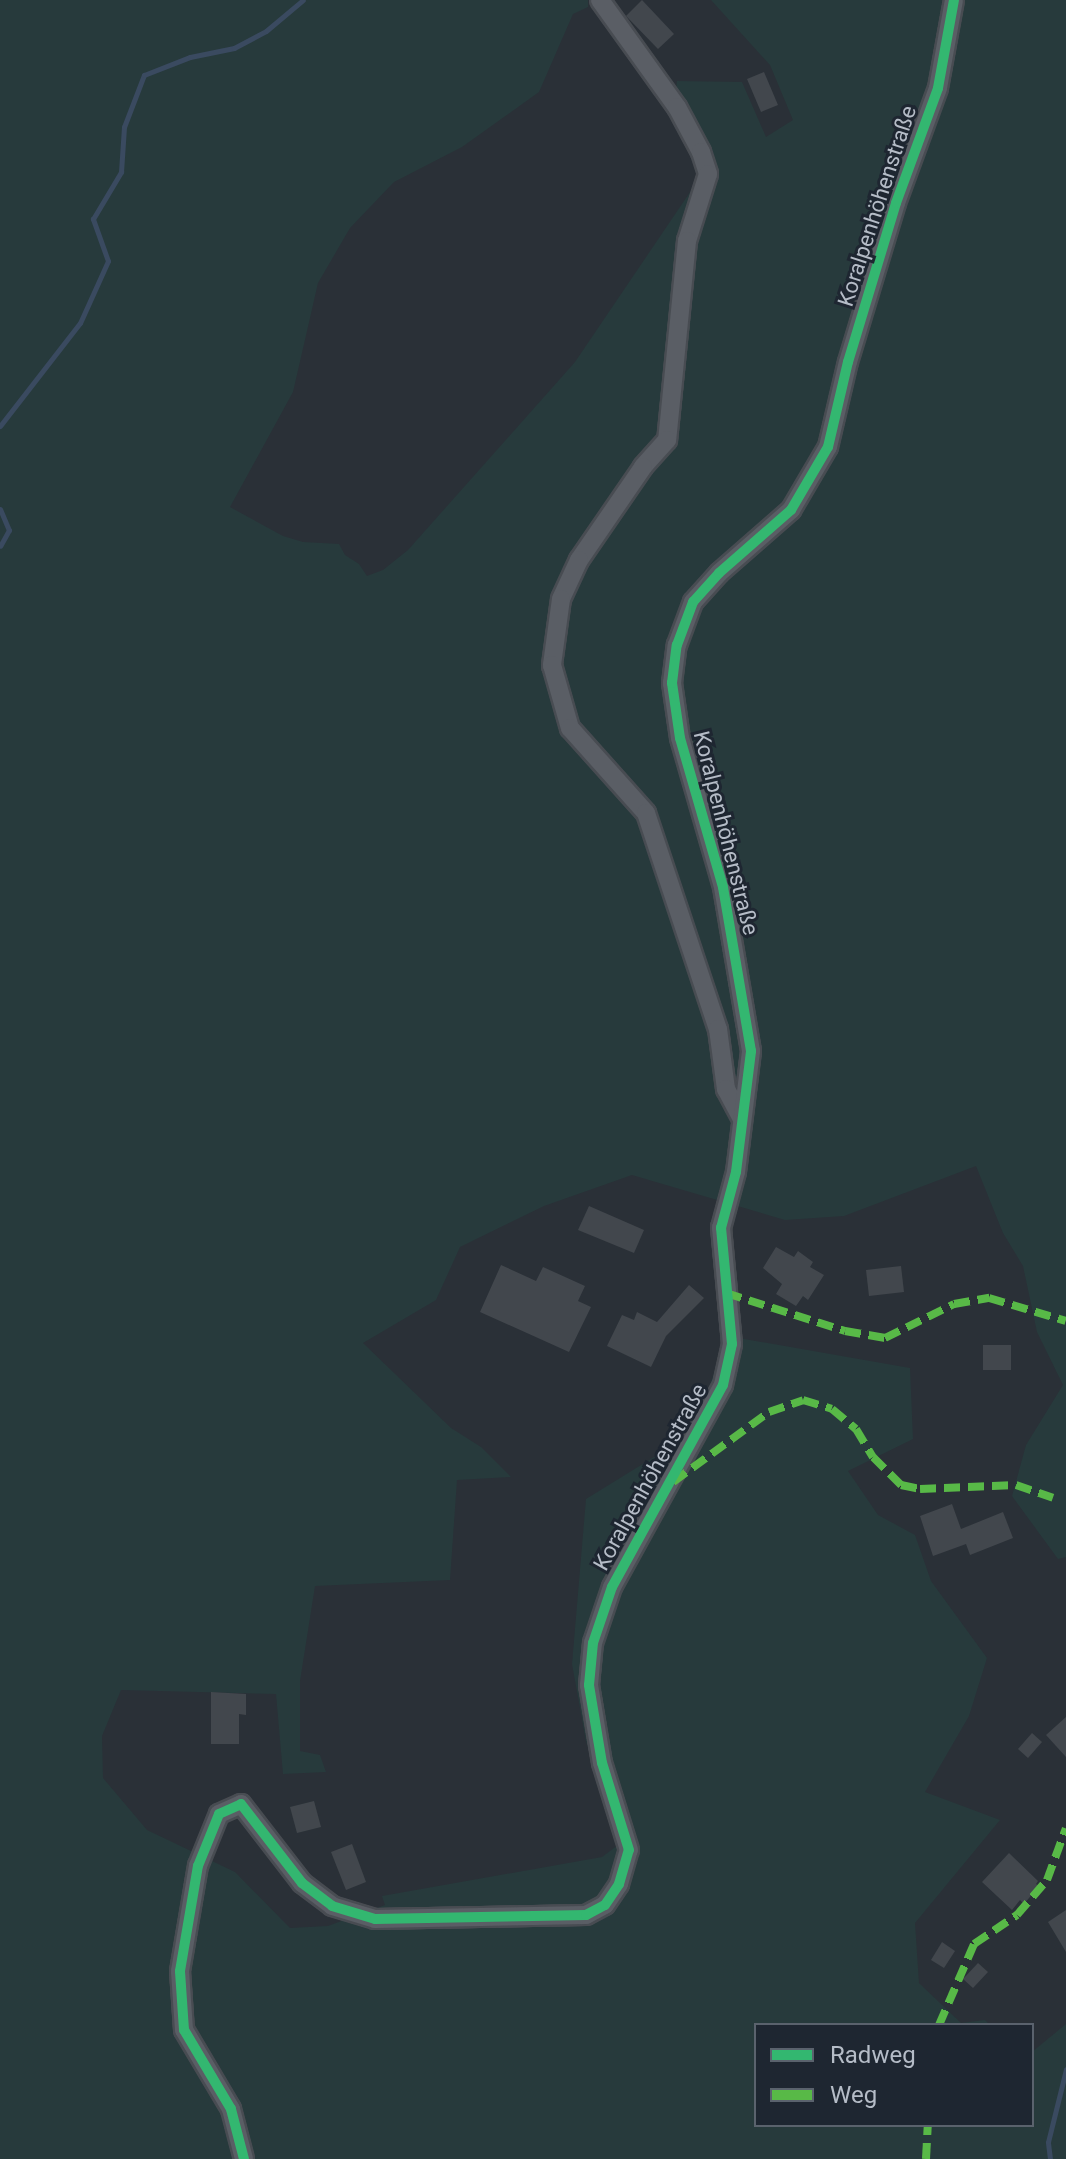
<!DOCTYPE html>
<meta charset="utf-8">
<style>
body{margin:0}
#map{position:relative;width:1066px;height:2159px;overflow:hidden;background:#2a3037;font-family:Roboto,sans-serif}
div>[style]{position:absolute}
.green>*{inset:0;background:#273a3c}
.stream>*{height:5px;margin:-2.5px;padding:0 2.5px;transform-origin:2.5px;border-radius:2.5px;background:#3a4a60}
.building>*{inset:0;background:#42474d}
.roads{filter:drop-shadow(2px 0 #484c52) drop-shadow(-2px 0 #484c52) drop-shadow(0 2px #484c52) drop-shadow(0 -2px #484c52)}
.minor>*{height:18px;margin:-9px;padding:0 9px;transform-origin:9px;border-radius:9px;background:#5a5e65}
.quiet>*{height:8px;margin-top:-4px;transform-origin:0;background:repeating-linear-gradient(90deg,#58b947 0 16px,transparent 0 24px)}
.cycleway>*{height:10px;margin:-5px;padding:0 5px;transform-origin:5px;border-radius:5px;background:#33b770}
span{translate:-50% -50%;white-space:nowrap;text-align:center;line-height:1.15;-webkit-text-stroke:6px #1e2631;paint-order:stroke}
.street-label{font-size:22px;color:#b5bcc7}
.legend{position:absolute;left:754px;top:2023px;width:280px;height:104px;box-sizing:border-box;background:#1e2631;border:2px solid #5a626d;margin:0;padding:10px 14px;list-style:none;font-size:24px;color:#b5bcc7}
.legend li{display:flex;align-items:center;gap:16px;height:40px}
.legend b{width:40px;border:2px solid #5a626d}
</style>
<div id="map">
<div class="green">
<i style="clip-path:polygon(0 0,588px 0,588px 7px,573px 14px,539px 92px,462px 147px,394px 182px,350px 228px,318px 283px,293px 392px,230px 507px,283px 536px,303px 542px,339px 544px,345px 555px,359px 564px,367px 576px,383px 570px,408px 550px,575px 362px,703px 173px,676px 90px,677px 81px,742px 82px,766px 137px,793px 120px,770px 65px,711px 0,1066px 0,1066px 1557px,1058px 1559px,1012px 1496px,1026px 1445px,1063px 1385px,1037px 1332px,1023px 1266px,1003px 1233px,976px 1166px,844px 1216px,785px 1220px,632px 1175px,544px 1206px,460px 1247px,436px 1300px,363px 1343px,451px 1428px,481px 1447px,511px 1477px,457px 1480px,450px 1580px,315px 1586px,300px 1681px,300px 1751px,320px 1755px,326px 1772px,283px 1774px,276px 1694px,121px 1690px,102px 1736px,103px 1778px,147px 1830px,235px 1872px,290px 1928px,328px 1926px,385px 1905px,382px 1896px,602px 1857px,618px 1845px,586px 1741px,572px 1664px,586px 1499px,693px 1433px,727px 1336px,910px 1368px,913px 1439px,848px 1471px,878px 1515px,915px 1535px,931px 1581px,987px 1658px,969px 1716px,925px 1792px,1000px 1820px,915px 1923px,919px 1983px,961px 2023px,985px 2020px,990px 2025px,756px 2025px,756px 2125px,1032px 2125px,1032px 2052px,1066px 2024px,1066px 2159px,0 2159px)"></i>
</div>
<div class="stream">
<i style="left:0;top:426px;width:130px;rotate:-52.2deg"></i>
<i style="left:80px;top:323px;width:68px;rotate:-65.7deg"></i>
<i style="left:108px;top:261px;width:45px;rotate:-109.7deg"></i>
<i style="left:93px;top:219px;width:55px;rotate:-59.2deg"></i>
<i style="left:121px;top:172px;width:45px;rotate:-86.2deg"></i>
<i style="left:124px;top:127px;width:56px;rotate:-69deg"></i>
<i style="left:144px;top:75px;width:49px;rotate:-21.4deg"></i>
<i style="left:190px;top:57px;width:45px;rotate:-11.6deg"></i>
<i style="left:234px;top:48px;width:36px;rotate:-28deg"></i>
<i style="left:266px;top:31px;width:48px;rotate:-40deg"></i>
<i style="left:0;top:509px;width:23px;rotate:67deg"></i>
<i style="left:9px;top:530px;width:18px;rotate:119deg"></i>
<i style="left:1050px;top:2159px;width:17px;rotate:-97deg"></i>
<i style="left:1048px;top:2142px;width:75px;rotate:-76.1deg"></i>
</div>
<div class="building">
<i style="clip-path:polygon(642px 0,674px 34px,658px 49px,626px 16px)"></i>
<i style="clip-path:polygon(764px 72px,778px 105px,761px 112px,747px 79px)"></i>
<i style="clip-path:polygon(589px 1206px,644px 1230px,634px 1253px,578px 1230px)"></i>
<i style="clip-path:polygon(776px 1247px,794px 1257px,798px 1251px,813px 1262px,810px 1267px,824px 1275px,808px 1300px,803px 1296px,796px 1306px,776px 1294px,782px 1284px,763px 1268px)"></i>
<i style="clip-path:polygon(501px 1265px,536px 1281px,543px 1267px,585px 1286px,578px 1301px,591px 1307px,569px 1352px,480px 1312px)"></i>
<i style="clip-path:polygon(901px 1266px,904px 1292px,869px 1296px,866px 1270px)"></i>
<i style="clip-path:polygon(689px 1285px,704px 1298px,666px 1336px,651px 1367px,607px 1346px,622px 1315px,634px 1320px,637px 1312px,657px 1322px)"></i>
<i style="clip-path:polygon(983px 1345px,1011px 1345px,1011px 1370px,983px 1370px)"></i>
<i style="clip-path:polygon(952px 1504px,961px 1529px,1003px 1512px,1013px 1538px,970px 1555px,966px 1544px,933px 1556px,920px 1516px)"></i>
<i style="clip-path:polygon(211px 1692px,246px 1694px,246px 1715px,239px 1714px,239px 1744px,211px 1744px)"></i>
<i style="clip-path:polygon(1066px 1717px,1066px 1757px,1046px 1735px)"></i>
<i style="clip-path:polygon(1032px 1733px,1042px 1742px,1028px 1758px,1018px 1749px)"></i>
<i style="clip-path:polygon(314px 1801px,321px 1827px,297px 1833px,290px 1807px)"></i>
<i style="clip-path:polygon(352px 1844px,366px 1882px,346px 1890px,331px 1852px)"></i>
<i style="clip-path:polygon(1009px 1853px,1038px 1881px,1036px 1884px,1039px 1886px,1024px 1904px,1020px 1900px,1012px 1910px,982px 1882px)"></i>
<i style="clip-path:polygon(1066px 1910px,1066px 1952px,1048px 1922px)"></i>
<i style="clip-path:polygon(942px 1942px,955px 1951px,944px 1968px,931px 1960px)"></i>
<i style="clip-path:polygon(978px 1963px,988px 1972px,973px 1988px,963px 1979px)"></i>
</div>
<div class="roads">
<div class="minor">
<i style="left:600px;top:0;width:132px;rotate:54.3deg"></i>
<i style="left:677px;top:107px;width:51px;rotate:61.9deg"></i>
<i style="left:701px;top:152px;width:23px;rotate:72deg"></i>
<i style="left:708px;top:174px;width:70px;rotate:107.4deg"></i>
<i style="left:687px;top:241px;width:200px;rotate:95.7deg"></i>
<i style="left:667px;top:440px;width:36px;rotate:132deg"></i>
<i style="left:643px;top:467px;width:113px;rotate:124.5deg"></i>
<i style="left:579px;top:560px;width:43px;rotate:114.8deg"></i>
<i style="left:561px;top:599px;width:67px;rotate:97.8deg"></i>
<i style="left:552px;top:665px;width:66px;rotate:74.1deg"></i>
<i style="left:570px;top:728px;width:114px;rotate:48.2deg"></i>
<i style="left:646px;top:813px;width:228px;rotate:71.6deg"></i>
<i style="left:718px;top:1029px;width:61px;rotate:82.4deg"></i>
<i style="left:726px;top:1089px;width:34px;rotate:62deg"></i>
<i style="left:244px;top:2159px;width:52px;rotate:-104.6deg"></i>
<i style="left:231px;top:2109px;width:92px;rotate:-120.7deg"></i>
<i style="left:184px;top:2030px;width:59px;rotate:-93.9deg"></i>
<i style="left:180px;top:1971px;width:107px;rotate:-80.3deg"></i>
<i style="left:198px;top:1866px;width:56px;rotate:-68deg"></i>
<i style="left:219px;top:1814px;width:24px;rotate:-24deg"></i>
<i style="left:241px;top:1804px;width:100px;rotate:52.3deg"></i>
<i style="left:302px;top:1883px;width:38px;rotate:37deg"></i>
<i style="left:332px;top:1906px;width:45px;rotate:16.8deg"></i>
<i style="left:375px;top:1919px;width:211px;rotate:-1.1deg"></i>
<i style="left:586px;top:1915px;width:21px;rotate:-28deg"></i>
<i style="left:605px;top:1905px;width:25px;rotate:-56deg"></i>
<i style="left:619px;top:1884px;width:35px;rotate:-74deg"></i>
<i style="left:629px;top:1850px;width:91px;rotate:-107.2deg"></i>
<i style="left:602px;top:1763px;width:79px;rotate:-99.5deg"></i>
<i style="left:589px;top:1685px;width:42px;rotate:-84.6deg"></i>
<i style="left:593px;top:1643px;width:59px;rotate:-71.3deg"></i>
<i style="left:612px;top:1587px;width:230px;rotate:-61.2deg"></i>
<i style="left:723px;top:1385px;width:42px;rotate:-77.6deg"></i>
<i style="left:732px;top:1344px;width:117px;rotate:-95.4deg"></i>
<i style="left:721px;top:1228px;width:58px;rotate:-75deg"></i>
<i style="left:736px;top:1172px;width:122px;rotate:-82.9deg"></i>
<i style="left:751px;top:1051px;width:166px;rotate:-99.7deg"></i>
<i style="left:723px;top:887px;width:155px;rotate:-106.1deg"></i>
<i style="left:680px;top:738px;width:56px;rotate:-98.3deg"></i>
<i style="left:672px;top:683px;width:38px;rotate:-83deg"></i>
<i style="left:677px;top:645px;width:46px;rotate:-69.6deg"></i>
<i style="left:693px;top:602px;width:39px;rotate:-48deg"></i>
<i style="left:719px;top:573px;width:96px;rotate:-41.2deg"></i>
<i style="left:791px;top:510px;width:73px;rotate:-59.6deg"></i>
<i style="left:828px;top:447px;width:87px;rotate:-76.8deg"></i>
<i style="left:848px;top:362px;width:166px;rotate:-73.2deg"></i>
<i style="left:896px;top:203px;width:122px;rotate:-69.9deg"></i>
<i style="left:938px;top:88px;width:89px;rotate:-79.7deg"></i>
</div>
</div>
<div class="quiet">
<i style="left:726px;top:1293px;width:125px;rotate:17.7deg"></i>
<i style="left:845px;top:1331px;width:41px;rotate:9.9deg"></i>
<i style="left:885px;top:1338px;width:77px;rotate:-26.2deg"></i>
<i style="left:954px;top:1304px;width:36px;rotate:-10deg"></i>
<i style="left:989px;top:1298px;width:80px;rotate:16.6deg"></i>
<i style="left:673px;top:1482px;width:119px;rotate:-36.1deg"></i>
<i style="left:769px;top:1412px;width:36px;rotate:-19deg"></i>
<i style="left:803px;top:1400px;width:30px;rotate:17deg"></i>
<i style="left:832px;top:1409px;width:31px;rotate:40deg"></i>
<i style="left:856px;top:1429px;width:33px;rotate:59deg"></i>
<i style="left:873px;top:1457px;width:40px;rotate:45deg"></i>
<i style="left:901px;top:1485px;width:19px;rotate:12deg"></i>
<i style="left:920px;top:1489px;width:96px;rotate:-2.4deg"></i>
<i style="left:1016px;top:1485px;width:39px;rotate:19deg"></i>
<i style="left:939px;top:2025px;width:88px;rotate:-66.6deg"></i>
<i style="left:974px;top:1944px;width:52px;rotate:-34deg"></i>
<i style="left:1017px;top:1915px;width:46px;rotate:-49.4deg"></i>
<i style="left:1047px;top:1880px;width:55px;rotate:-69.9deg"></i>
<i style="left:926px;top:2159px;width:34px;rotate:-87deg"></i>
</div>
<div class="cycleway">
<i style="left:244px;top:2159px;width:52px;rotate:-104.6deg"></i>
<i style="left:231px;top:2109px;width:92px;rotate:-120.7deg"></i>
<i style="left:184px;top:2030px;width:59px;rotate:-93.9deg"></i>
<i style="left:180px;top:1971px;width:107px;rotate:-80.3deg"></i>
<i style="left:198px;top:1866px;width:56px;rotate:-68deg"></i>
<i style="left:219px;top:1814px;width:24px;rotate:-24deg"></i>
<i style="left:241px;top:1804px;width:100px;rotate:52.3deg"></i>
<i style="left:302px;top:1883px;width:38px;rotate:37deg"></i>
<i style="left:332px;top:1906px;width:45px;rotate:16.8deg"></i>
<i style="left:375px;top:1919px;width:211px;rotate:-1.1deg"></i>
<i style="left:586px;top:1915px;width:21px;rotate:-28deg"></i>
<i style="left:605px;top:1905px;width:25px;rotate:-56deg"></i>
<i style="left:619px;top:1884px;width:35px;rotate:-74deg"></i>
<i style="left:629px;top:1850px;width:91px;rotate:-107.2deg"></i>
<i style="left:602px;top:1763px;width:79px;rotate:-99.5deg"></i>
<i style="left:589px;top:1685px;width:42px;rotate:-84.6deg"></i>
<i style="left:593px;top:1643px;width:59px;rotate:-71.3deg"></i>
<i style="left:612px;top:1587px;width:230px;rotate:-61.2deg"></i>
<i style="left:723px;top:1385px;width:42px;rotate:-77.6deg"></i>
<i style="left:732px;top:1344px;width:117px;rotate:-95.4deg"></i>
<i style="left:721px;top:1228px;width:58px;rotate:-75deg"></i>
<i style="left:736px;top:1172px;width:122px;rotate:-82.9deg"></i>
<i style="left:751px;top:1051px;width:166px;rotate:-99.7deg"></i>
<i style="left:723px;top:887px;width:155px;rotate:-106.1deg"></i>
<i style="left:680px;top:738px;width:56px;rotate:-98.3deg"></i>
<i style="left:672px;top:683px;width:38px;rotate:-83deg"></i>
<i style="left:677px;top:645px;width:46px;rotate:-69.6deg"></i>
<i style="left:693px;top:602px;width:39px;rotate:-48deg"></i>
<i style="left:719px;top:573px;width:96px;rotate:-41.2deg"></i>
<i style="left:791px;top:510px;width:73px;rotate:-59.6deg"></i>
<i style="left:828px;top:447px;width:87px;rotate:-76.8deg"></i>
<i style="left:848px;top:362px;width:166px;rotate:-73.2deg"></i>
<i style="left:896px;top:203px;width:122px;rotate:-69.9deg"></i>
<i style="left:938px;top:88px;width:89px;rotate:-79.7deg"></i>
</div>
<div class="street-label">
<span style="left:877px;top:206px;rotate:-72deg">Koralpenhöhenstraße</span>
<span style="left:726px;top:833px;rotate:76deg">Koralpenhöhenstraße</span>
<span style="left:650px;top:1477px;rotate:-61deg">Koralpenhöhenstraße</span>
</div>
<ul class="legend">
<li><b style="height:10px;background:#33b770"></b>Radweg</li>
<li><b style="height:10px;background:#58b947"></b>Weg</li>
</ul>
</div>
